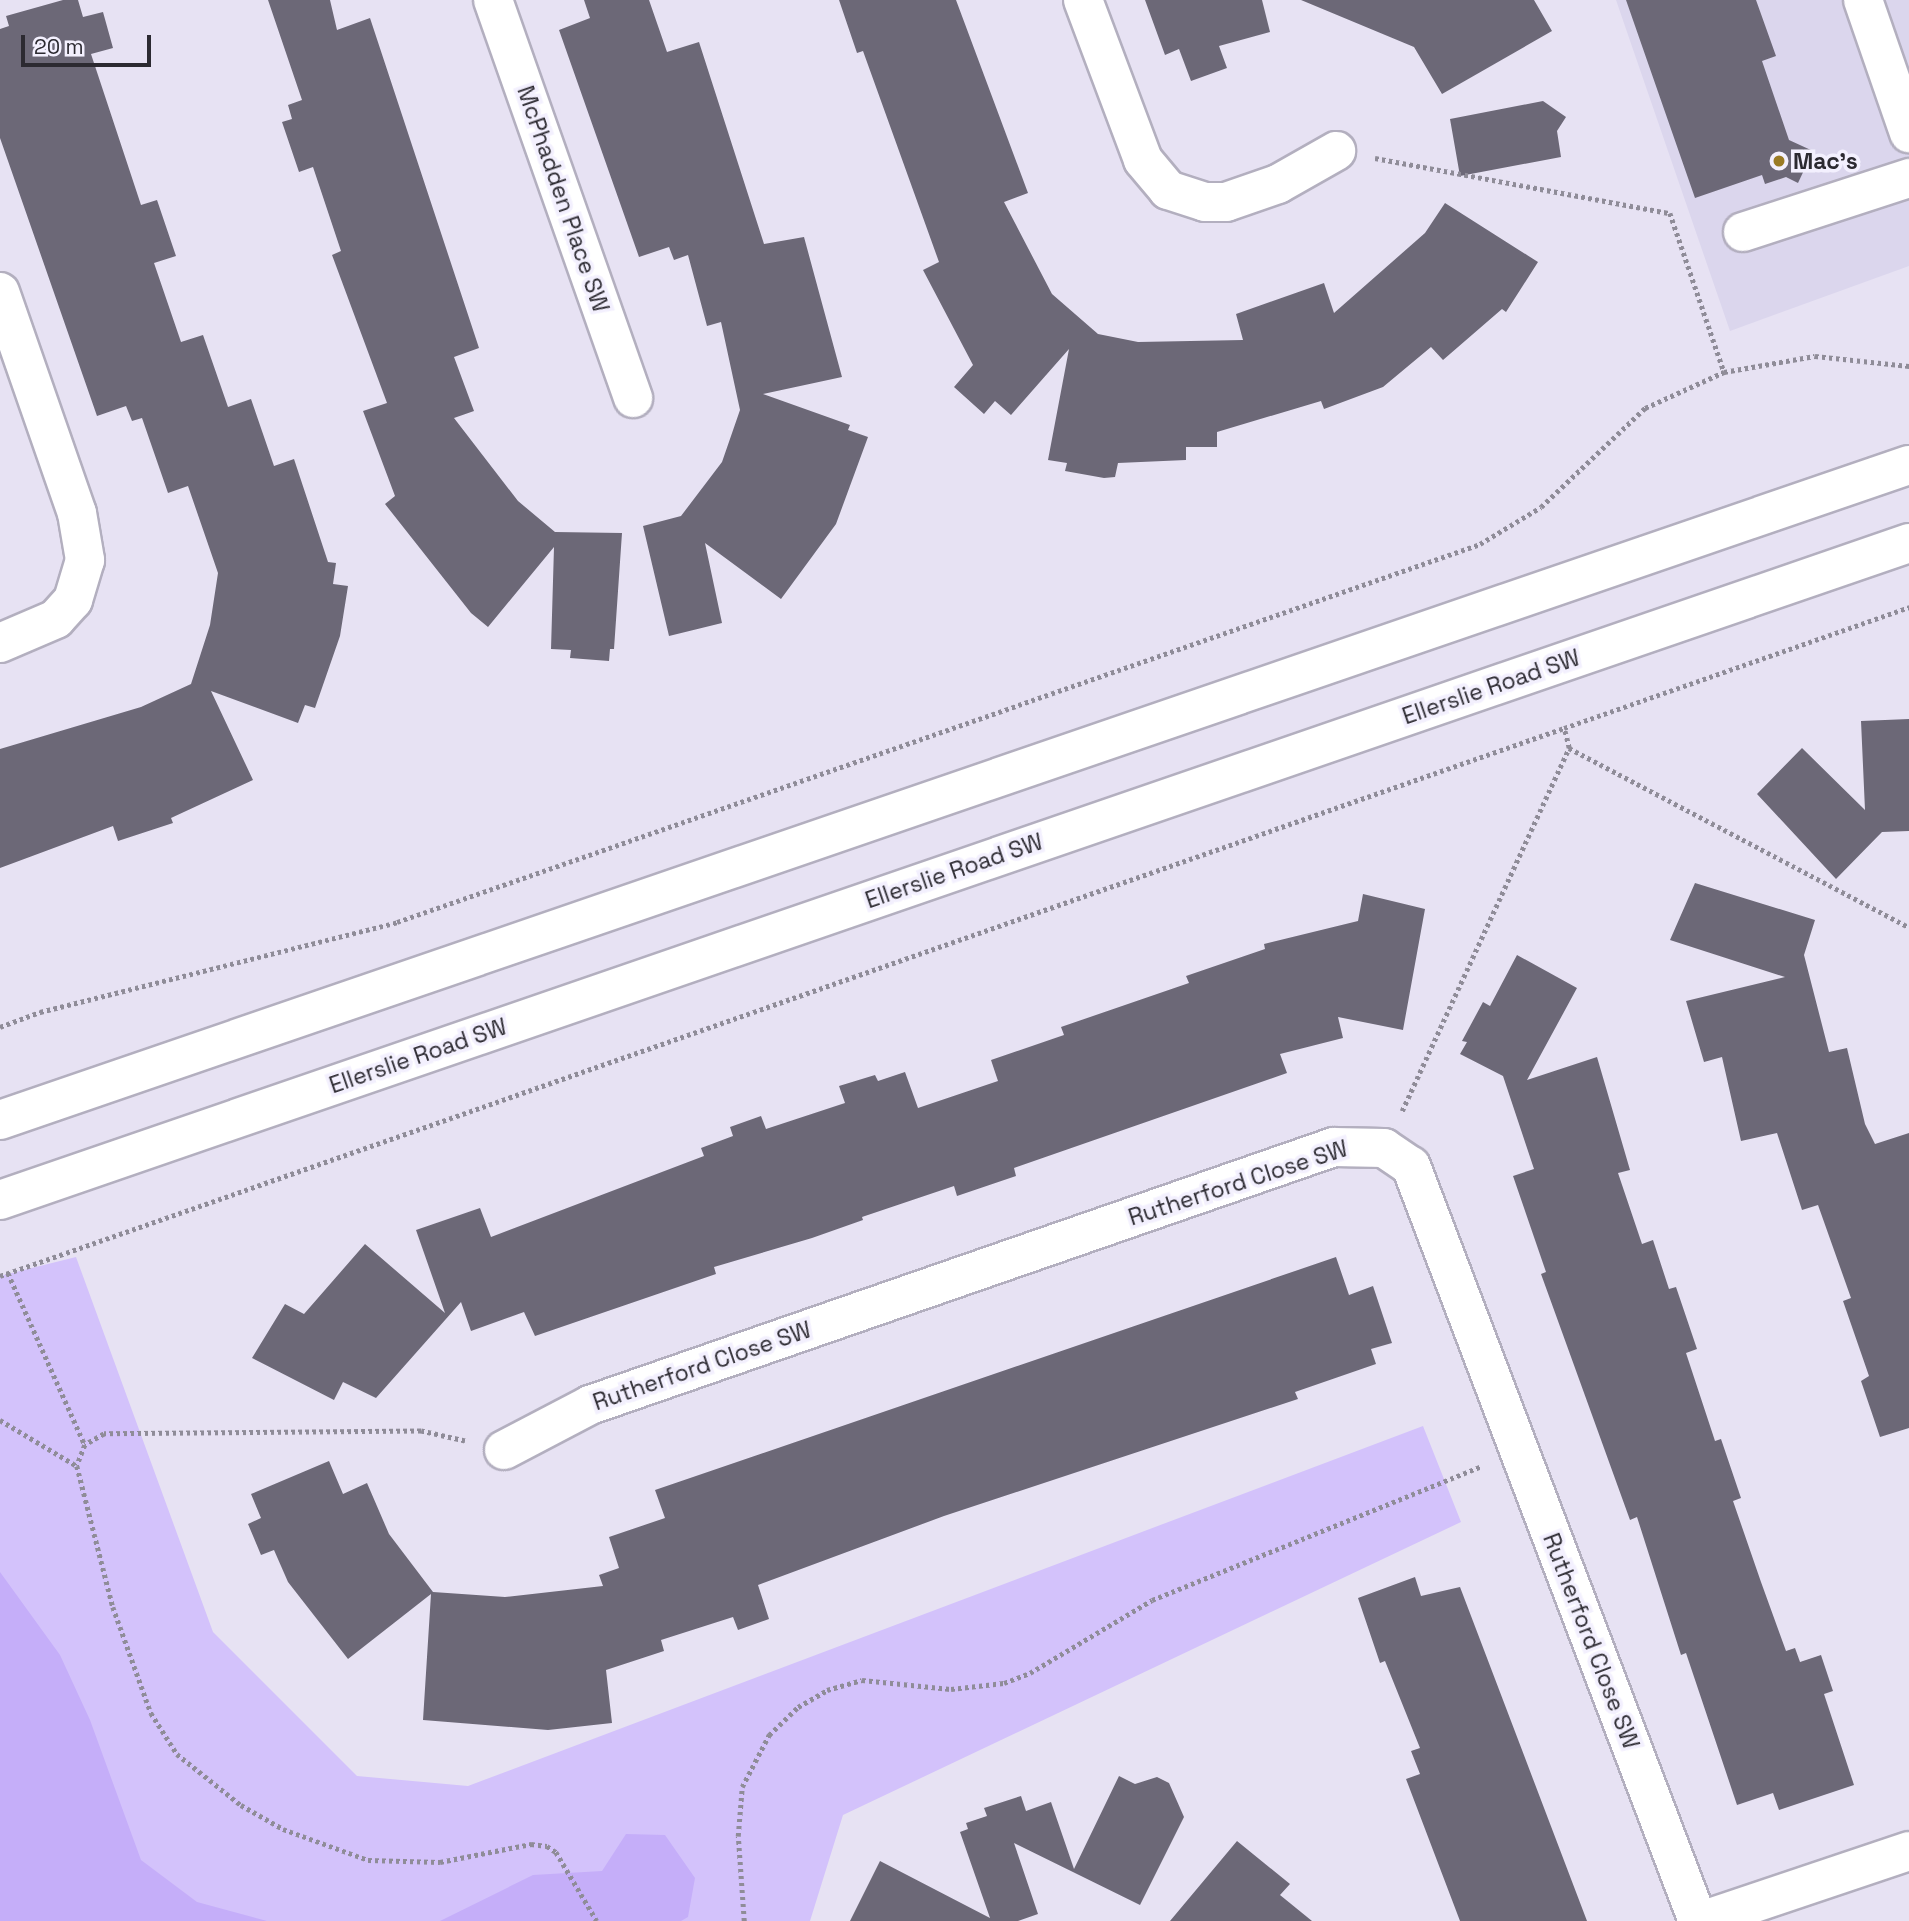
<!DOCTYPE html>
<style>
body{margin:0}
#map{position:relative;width:1909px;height:1921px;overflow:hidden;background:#e7e2f3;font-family:"Space Grotesk",sans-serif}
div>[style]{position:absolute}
.built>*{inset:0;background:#dbd6ed}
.green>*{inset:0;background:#d3c2fb}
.water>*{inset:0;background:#c5aef9}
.building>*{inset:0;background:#6c6877}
.path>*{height:4.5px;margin-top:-2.25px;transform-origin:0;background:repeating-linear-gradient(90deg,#8f8c98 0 3.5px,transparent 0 7px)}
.roads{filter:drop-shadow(2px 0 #b3afbf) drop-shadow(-2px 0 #b3afbf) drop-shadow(0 2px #b3afbf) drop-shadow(0 -2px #b3afbf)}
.minor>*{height:38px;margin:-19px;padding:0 19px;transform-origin:19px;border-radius:19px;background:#fff}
.major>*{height:38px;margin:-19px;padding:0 19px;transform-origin:19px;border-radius:19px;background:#fff}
.dots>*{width:19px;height:19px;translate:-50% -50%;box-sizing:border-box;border:4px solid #f3f0fe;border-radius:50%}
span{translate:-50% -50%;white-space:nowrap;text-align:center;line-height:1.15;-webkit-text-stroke:7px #f3f0fe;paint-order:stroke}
.poi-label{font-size:23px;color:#2c2a31;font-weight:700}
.left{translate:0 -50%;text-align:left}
.street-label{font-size:23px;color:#2c2a31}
.scale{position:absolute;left:21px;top:35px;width:130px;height:32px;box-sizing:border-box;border:4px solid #2c2a31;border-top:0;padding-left:9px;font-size:21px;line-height:24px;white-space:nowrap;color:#2c2a31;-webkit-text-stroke:5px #f3f0fe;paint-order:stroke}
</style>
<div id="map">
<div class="built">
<i style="clip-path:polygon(1616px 0,1909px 0,1909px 266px,1730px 331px)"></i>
</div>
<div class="green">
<i style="clip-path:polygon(76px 1257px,213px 1632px,357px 1776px,468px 1786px,1423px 1426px,1461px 1522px,843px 1815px,810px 1921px,0 1921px,0 1276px)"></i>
</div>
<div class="water">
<i style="clip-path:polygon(0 1572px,60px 1655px,90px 1720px,141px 1860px,197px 1902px,267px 1921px,0 1921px)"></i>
<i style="clip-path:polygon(626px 1834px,665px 1835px,695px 1878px,688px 1917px,681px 1921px,440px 1921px,533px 1875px,602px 1871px)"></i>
</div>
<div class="building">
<i style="clip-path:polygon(63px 0,78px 0,83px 17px,103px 12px,113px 48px,91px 54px,141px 205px,157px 200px,176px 256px,154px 263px,181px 342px,203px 335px,228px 407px,251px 399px,274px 466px,294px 459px,328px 562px,336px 563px,333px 584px,348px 586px,340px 636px,315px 708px,305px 705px,298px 723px,211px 691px,253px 780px,171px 818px,173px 823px,118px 841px,113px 826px,0 868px,0 749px,141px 707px,191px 684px,210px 625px,218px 573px,188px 486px,168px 493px,142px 418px,132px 421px,126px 406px,97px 416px,0 138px,0 29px,9px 26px,6px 16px)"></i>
<i style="clip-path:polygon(268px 0,330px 0,337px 30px,370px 18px,479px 348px,454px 357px,474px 411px,454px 418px,518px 501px,555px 532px,622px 533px,614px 649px,610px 649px,609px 661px,570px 658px,571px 650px,551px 649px,554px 547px,488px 627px,471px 613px,385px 504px,395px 496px,363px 411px,387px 403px,332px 255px,341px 251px,313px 167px,299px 172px,282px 122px,292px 119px,288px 105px,302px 100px)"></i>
<i style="clip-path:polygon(584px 0,649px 0,667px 52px,699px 42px,764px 244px,804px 237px,842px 377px,763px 394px,850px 425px,848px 430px,868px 437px,836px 524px,781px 599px,705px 543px,722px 623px,669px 636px,643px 526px,681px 516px,722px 462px,740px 410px,721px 322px,707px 326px,688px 255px,674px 260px,669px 247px,639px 257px,559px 30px,590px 18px)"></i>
<i style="clip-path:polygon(839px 0,956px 0,1028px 193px,1004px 202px,1052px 294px,1098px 334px,1138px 342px,1243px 340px,1236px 314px,1324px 283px,1334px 313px,1425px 233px,1445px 203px,1538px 262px,1506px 312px,1502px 309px,1443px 360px,1431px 347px,1383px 387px,1324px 409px,1321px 401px,1217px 432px,1217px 447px,1186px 447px,1186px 460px,1118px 463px,1115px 477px,1104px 478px,1065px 471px,1067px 463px,1048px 460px,1069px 349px,1011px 415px,995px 401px,984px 414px,954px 387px,973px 365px,923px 270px,939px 262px,863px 51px,857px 53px)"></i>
<i style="clip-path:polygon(1145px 0,1262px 0,1270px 32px,1219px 46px,1227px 68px,1191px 81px,1179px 49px,1165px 55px)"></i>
<i style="clip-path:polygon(1301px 0,1534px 0,1552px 31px,1442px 94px,1414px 47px)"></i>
<i style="clip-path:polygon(1626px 0,1756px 0,1776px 56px,1762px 61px,1789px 140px,1813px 151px,1798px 183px,1786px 177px,1765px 184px,1762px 175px,1695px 198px)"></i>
<i style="clip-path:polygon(1543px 101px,1566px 117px,1557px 131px,1561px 157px,1460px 176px,1450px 119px)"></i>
<i style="clip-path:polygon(1909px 719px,1909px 831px,1882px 832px,1836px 879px,1757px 794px,1802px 748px,1865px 810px,1861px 721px)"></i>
<i style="clip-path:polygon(1695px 883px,1815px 920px,1804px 955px,1829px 1052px,1847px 1048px,1865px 1124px,1875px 1144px,1909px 1133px,1909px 1428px,1880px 1437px,1861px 1381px,1869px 1376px,1843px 1301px,1851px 1298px,1818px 1205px,1802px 1210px,1777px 1133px,1741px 1141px,1722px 1057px,1704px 1062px,1686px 1001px,1785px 977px,1670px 940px)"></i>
<i style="clip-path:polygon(1363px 894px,1425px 909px,1403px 1030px,1338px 1017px,1343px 1038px,1280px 1054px,1287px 1073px,1014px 1168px,1016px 1176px,957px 1196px,954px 1186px,862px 1217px,863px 1220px,812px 1238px,714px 1267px,716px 1274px,535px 1336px,524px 1312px,471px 1331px,461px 1302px,376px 1398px,343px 1382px,334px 1400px,252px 1358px,285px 1304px,304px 1314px,365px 1244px,445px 1313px,416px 1230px,480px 1208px,491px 1237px,704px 1156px,701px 1148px,733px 1136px,730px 1127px,761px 1116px,766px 1129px,845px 1103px,839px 1086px,875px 1075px,878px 1081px,905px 1072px,918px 1108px,998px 1081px,991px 1060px,1064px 1035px,1061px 1027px,1189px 983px,1186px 976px,1265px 949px,1264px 944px,1358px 921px)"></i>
<i style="clip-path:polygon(1517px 955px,1577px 988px,1527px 1080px,1597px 1057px,1630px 1170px,1618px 1173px,1642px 1244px,1653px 1240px,1669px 1289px,1676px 1287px,1697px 1349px,1686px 1353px,1715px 1441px,1721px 1439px,1741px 1498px,1733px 1501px,1761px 1582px,1786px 1651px,1795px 1648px,1800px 1662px,1821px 1655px,1833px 1691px,1824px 1694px,1854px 1785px,1779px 1810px,1773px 1793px,1737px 1805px,1686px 1653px,1681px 1655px,1637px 1517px,1630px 1520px,1541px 1274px,1546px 1272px,1513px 1176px,1534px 1169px,1503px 1076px,1460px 1054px,1467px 1042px,1462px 1041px,1483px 1002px,1490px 1006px)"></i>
<i style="clip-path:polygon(1336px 1257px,1349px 1295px,1373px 1286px,1392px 1343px,1371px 1349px,1376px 1364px,1295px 1392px,1298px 1399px,944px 1516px,758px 1585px,769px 1619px,738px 1630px,733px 1617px,661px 1640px,664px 1651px,606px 1670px,612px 1723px,548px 1730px,423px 1720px,431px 1594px,348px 1659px,288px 1582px,274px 1550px,261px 1555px,248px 1524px,261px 1518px,251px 1494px,329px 1461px,343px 1494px,367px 1483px,389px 1534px,433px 1592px,505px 1597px,603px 1586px,599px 1575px,619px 1568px,609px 1537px,665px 1518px,655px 1490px)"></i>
<i style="clip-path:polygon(1415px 1577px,1421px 1596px,1460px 1587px,1587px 1921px,1460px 1921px,1406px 1779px,1420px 1774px,1411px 1751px,1420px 1748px,1385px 1661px,1380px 1663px,1358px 1598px)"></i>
<i style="clip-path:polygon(1119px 1776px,1135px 1784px,1157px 1777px,1169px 1783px,1184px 1817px,1140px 1905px,1014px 1843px,1038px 1914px,1018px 1921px,850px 1921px,880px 1861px,990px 1918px,960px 1832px,968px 1829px,966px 1823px,987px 1816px,984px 1808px,1021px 1796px,1026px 1811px,1051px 1802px,1074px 1869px)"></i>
<i style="clip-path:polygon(1237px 1841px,1290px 1884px,1280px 1895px,1312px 1921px,1170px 1921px)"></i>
</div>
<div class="path">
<i style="left:1375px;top:158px;width:300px;rotate:10.6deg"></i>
<i style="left:1670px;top:213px;width:168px;rotate:71.2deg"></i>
<i style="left:1569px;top:748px;width:384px;rotate:27.8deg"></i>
<i style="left:0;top:1027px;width:43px;rotate:-20.6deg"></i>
<i style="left:40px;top:1012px;width:368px;rotate:-14.1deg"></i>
<i style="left:397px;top:922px;width:1147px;rotate:-19.24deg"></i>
<i style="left:1480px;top:544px;width:71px;rotate:-31.2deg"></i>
<i style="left:1541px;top:507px;width:144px;rotate:-43.6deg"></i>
<i style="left:1645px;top:408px;width:87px;rotate:-24.5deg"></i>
<i style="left:1724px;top:372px;width:92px;rotate:-10deg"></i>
<i style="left:1815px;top:356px;width:95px;rotate:6.1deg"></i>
<i style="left:1402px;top:1111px;width:400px;rotate:-65.3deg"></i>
<i style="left:1569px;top:748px;width:21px;rotate:-104deg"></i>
<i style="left:1564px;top:728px;width:366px;rotate:-19.3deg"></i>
<i style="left:8px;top:1273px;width:188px;rotate:65.9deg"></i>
<i style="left:0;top:1276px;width:1657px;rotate:-19.31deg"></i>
<i style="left:0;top:1420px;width:90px;rotate:30.9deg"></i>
<i style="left:465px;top:1441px;width:45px;rotate:-167.2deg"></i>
<i style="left:421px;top:1431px;width:317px;rotate:179.5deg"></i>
<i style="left:104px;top:1434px;width:22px;rotate:150deg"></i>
<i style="left:85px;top:1445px;width:22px;rotate:111deg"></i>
<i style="left:77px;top:1466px;width:146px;rotate:75.7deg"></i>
<i style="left:113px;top:1607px;width:113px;rotate:70.3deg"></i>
<i style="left:151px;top:1713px;width:49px;rotate:57.6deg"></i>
<i style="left:177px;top:1754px;width:82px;rotate:38.6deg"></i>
<i style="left:241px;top:1805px;width:48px;rotate:29.7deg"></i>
<i style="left:283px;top:1829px;width:90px;rotate:20deg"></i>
<i style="left:368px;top:1860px;width:72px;rotate:1.6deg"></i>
<i style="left:440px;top:1862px;width:93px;rotate:-11.2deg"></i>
<i style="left:531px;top:1844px;width:16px;rotate:7deg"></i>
<i style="left:547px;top:1846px;width:11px;rotate:34deg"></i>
<i style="left:556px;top:1852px;width:80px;rotate:59.3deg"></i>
<i style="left:744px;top:1921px;width:85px;rotate:-94deg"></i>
<i style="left:738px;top:1836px;width:49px;rotate:-85.3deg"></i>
<i style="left:742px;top:1787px;width:59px;rotate:-62.6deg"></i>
<i style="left:769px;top:1735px;width:40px;rotate:-44deg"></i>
<i style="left:798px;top:1707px;width:34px;rotate:-30deg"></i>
<i style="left:827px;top:1690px;width:36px;rotate:-16deg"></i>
<i style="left:862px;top:1680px;width:89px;rotate:5.8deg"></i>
<i style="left:951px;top:1689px;width:53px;rotate:-6.5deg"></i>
<i style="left:1004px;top:1683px;width:28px;rotate:-21deg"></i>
<i style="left:1030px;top:1673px;width:142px;rotate:-30.9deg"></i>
<i style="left:1152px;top:1600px;width:356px;rotate:-22.1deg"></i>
</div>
<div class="roads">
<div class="minor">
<i style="left:493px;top:0;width:422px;rotate:70.6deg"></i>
<i style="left:1083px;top:0;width:171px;rotate:69.4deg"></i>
<i style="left:1143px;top:160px;width:39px;rotate:50deg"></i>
<i style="left:1168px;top:190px;width:39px;rotate:18deg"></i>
<i style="left:1205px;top:202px;width:21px"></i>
<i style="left:1226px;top:202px;width:55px;rotate:-19.1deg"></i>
<i style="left:1278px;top:184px;width:67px;rotate:-29.6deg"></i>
<i style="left:1863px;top:0;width:141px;rotate:70.9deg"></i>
<i style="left:1743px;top:232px;width:175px;rotate:-18deg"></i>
<i style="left:0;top:292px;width:234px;rotate:70.8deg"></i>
<i style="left:77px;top:513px;width:48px;rotate:80.3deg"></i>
<i style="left:85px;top:560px;width:42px;rotate:106.7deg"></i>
<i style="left:73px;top:600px;width:25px;rotate:132deg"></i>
<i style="left:56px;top:619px;width:61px;rotate:156.8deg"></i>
<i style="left:504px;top:1450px;width:97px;rotate:-27.6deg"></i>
<i style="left:590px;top:1405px;width:787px;rotate:-19.13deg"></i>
<i style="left:1334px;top:1147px;width:50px;rotate:1.1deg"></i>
<i style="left:1384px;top:1148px;width:32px;rotate:34deg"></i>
<i style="left:1411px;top:1166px;width:808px;rotate:69.19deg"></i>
<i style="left:1701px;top:1921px;width:219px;rotate:-18.6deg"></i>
</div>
<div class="major">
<i style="left:0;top:1120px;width:2018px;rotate:-18.94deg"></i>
<i style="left:0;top:1200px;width:2019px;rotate:-18.99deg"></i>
</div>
</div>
<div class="dots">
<i style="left:1779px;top:161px;background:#9a7b25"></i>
</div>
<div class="poi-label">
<span class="left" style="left:1793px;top:161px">Mac's</span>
</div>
<div class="street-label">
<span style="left:563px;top:199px;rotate:71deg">McPhadden Place SW</span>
<span style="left:1491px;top:687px;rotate:-19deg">Ellerslie Road SW</span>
<span style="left:954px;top:871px;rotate:-19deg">Ellerslie Road SW</span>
<span style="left:418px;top:1056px;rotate:-19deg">Ellerslie Road SW</span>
<span style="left:1238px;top:1183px;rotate:-18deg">Rutherford Close SW</span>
<span style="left:702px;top:1366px;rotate:-19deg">Rutherford Close SW</span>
<span style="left:1591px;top:1641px;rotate:69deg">Rutherford Close SW</span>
</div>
<div class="scale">20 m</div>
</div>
